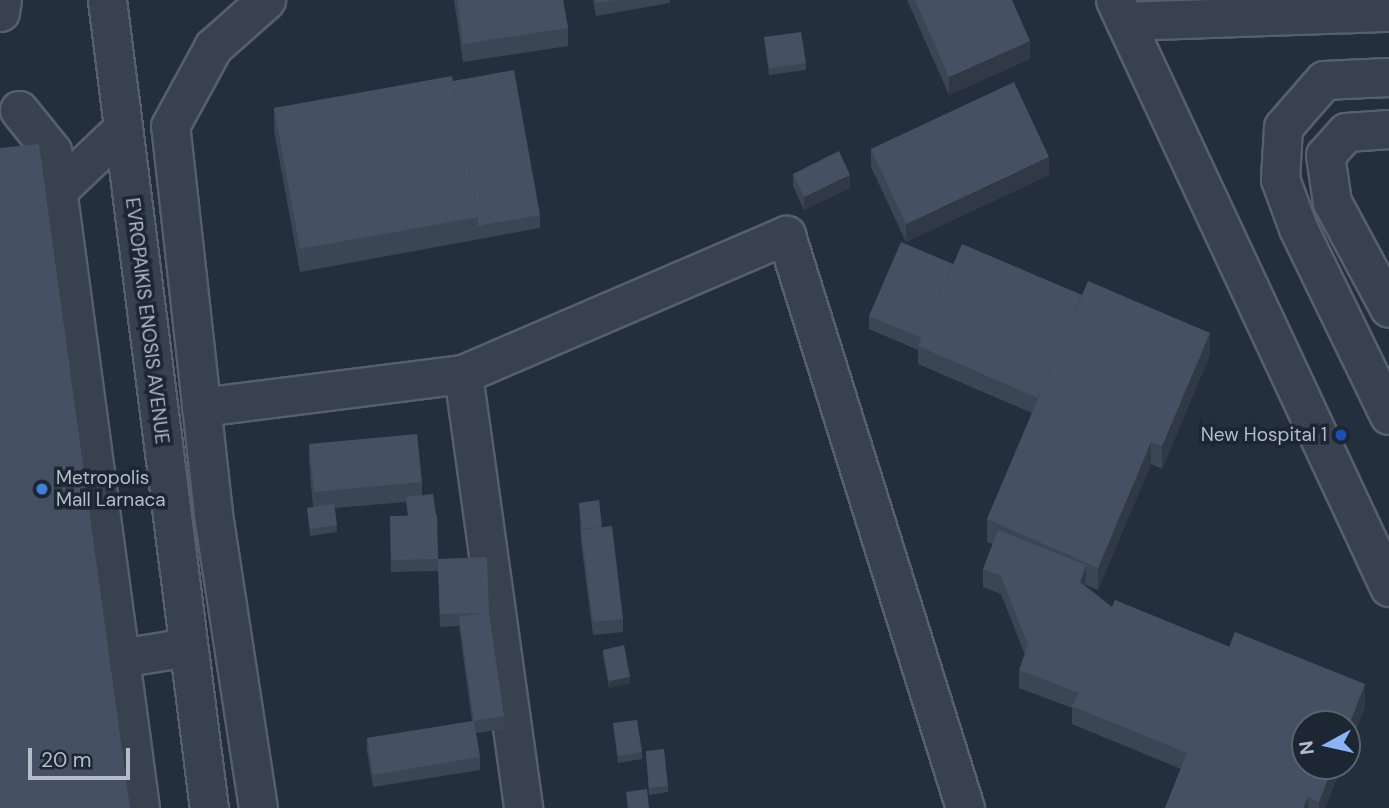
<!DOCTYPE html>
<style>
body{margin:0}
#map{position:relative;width:1389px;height:808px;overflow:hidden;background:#242f3e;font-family:"DM Sans",sans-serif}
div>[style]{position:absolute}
.roads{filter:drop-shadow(2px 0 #565f6c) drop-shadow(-2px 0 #565f6c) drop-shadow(0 2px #565f6c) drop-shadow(0 -2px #565f6c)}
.minor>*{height:37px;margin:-18.5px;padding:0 18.5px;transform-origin:18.5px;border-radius:18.5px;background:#38414e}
.wall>*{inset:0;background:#3b4654}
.shaded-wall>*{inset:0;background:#303945}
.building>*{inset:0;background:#455162}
.dots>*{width:19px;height:19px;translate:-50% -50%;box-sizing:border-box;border:4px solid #1d2633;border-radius:50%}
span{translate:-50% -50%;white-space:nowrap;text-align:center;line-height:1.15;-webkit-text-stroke:7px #1d2633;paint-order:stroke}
.street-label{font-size:19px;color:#b4bcc9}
.poi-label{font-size:19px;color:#b4bcc9}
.right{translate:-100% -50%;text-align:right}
.left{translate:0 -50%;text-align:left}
.north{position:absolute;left:1291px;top:710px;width:70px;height:70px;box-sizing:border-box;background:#1d2633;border:2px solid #59626f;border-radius:50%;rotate:262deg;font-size:19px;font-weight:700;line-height:28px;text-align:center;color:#b4bcc9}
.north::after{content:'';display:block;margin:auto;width:24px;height:32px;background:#8ab4f8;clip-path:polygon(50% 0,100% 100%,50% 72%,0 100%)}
.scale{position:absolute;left:28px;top:748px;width:102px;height:32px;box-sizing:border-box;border:4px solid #b4bcc9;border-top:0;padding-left:9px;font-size:21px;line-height:24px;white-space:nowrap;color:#b4bcc9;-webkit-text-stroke:5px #1d2633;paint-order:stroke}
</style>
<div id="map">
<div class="roads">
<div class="minor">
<i style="left:107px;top:0;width:814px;rotate:82.81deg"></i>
<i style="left:1115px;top:0;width:648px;rotate:64.98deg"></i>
<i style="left:0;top:12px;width:12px;rotate:-81deg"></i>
<i style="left:1125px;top:21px;width:264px;rotate:-2deg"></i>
<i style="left:1389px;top:77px;width:65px;rotate:177.4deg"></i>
<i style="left:1324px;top:80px;width:62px;rotate:131.1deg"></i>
<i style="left:1283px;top:127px;width:52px;rotate:93.3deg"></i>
<i style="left:1280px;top:179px;width:52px;rotate:69.8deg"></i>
<i style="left:1298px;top:228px;width:208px;rotate:64.1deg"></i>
<i style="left:19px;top:110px;width:53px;rotate:51.2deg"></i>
<i style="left:52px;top:151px;width:663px;rotate:82.37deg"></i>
<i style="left:1389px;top:129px;width:43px;rotate:176deg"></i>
<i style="left:1346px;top:132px;width:31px;rotate:132deg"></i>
<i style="left:1325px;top:155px;width:48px;rotate:81.5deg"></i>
<i style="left:1332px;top:202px;width:120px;rotate:61.7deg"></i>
<i style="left:57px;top:191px;width:90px;rotate:-43.6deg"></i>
<i style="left:463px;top:374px;width:352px;rotate:-23.3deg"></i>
<i style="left:786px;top:235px;width:600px;rotate:72.65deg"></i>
<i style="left:201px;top:407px;width:264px;rotate:-7.2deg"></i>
<i style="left:463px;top:374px;width:438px;rotate:82.1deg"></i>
<i style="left:120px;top:658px;width:69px;rotate:-9.2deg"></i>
<i style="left:258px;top:808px;width:298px;rotate:-98.7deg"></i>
<i style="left:213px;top:513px;width:389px;rotate:-96.3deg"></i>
<i style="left:170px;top:126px;width:90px;rotate:-61.4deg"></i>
<i style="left:213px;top:47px;width:71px;rotate:-41.6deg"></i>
</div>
</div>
<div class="wall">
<i style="clip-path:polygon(454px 0,563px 0,568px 28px,568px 46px,463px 62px)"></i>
<i style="clip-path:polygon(593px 0,670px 0,670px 3px,596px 16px)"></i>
<i style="clip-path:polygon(907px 0,1012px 0,1030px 59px,949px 95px)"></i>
<i style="clip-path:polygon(764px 37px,806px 63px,806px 70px,769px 75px)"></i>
<i style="clip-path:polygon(453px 81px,540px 215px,540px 228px,300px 272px,274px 131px,274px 108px)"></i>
<i style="clip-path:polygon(871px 149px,1049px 175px,906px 242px,871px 167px)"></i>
<i style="clip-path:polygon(793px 174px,850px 188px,804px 210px,793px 186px)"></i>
<i style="clip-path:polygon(953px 264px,1210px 355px,1162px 469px,1151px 464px,1098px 590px,1086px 585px,1085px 586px,1112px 607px,1365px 707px,1325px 808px,1165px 808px,1181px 769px,1072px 724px,1072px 708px,1019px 688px,1019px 670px,1025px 655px,1001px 594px,983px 587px,983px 569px,993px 544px,987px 542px,987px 519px,1032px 413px,918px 364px,918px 350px,869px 329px,869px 316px)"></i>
<i style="clip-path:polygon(309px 444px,422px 482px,422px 495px,438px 559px,489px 613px,504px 716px,504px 729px,476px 733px,480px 757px,480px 770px,373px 787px,367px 751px,367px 738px,472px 721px,459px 626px,440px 627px,438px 571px,391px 572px,390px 516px,408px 516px,406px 502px,335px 508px,337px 532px,310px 536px,307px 508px,313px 507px,309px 462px)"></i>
<i style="clip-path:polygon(579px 503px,602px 527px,623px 619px,623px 632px,593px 635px,581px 542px)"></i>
<i style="clip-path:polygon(603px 650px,630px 683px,609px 688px,603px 656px)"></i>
<i style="clip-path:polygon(613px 723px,642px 752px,642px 759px,618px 763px)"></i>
<i style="clip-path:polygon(646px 751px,668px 786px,668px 792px,649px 795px)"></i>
</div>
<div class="shaded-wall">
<i style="clip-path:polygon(1030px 41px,1030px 59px,949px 95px,949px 77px)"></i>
<i style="clip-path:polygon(1049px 157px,1049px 175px,906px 242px,906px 224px)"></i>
<i style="clip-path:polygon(850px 175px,850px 188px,804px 210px,804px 197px)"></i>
<i style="clip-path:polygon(1210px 333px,1210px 355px,1162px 469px,1162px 446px)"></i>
<i style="clip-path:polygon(1151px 442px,1151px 464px,1098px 590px,1098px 568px)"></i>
<i style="clip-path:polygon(1086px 565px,1086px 583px,1080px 600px,1080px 582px)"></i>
<i style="clip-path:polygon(630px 677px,630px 683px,609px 688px,609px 681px)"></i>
<i style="clip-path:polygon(1365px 684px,1365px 707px,1347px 753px,1347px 730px)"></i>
<i style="clip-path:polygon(1333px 766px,1342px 766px,1325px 808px,1319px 808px,1319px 802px)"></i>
<i style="clip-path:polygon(1308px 797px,1308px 808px,1303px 808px)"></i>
</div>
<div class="building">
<i style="clip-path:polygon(457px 0,563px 0,568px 28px,463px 44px)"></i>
<i style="clip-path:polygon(595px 0,615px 0,596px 3px)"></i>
<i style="clip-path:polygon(915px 0,1012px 0,1030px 41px,949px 77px)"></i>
<i style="clip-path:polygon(801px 32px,806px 63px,769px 68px,764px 37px)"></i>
<i style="clip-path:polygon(514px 70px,540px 215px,478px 226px,478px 217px,453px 81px)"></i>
<i style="clip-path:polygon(452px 76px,478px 217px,300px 249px,274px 108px)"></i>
<i style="clip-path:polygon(1014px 82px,1049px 157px,906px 224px,871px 149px)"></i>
<i style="clip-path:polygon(39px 144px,130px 808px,0 808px,0 148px)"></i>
<i style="clip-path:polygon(839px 151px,850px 175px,804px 197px,793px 174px)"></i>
<i style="clip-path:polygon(901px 242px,953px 264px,922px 338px,869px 316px)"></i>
<i style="clip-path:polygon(962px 244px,1082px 295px,1038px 398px,918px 346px)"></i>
<i style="clip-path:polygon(1088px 281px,1210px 333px,1162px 446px,1151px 442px,1098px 568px,987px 519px)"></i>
<i style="clip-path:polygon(417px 434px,422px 482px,314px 492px,309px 444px)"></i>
<i style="clip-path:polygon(433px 494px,436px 515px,408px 516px,406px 497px)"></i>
<i style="clip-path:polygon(599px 500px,602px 527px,582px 529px,579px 503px)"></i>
<i style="clip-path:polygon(334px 504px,337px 525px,310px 529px,307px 508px)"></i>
<i style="clip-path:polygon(437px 515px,438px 559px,391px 560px,390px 516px)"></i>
<i style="clip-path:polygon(612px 526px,623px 619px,593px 622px,581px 530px)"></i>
<i style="clip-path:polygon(998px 530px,1086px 565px,1080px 582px,1112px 607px,1115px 600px,1230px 647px,1187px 753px,1072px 706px,1079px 693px,1019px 670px,1028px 645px,1001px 576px,983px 569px)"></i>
<i style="clip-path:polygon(487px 557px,489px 613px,504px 716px,474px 721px,480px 757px,373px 775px,367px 738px,474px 721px,459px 617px,481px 613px,440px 614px,438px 559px)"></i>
<i style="clip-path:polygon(1235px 632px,1365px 684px,1347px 730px,1347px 724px,1305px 724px,1305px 766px,1333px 766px,1319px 802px,1308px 797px,1303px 808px,1165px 808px)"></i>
<i style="clip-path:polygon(624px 645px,630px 677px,609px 681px,603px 650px)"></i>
<i style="clip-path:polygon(637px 720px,642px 752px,618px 756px,613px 723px)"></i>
<i style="clip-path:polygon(664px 749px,668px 786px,649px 788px,646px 751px)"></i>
<i style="clip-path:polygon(647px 789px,649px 808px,628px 808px,626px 792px)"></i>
</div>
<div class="dots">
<i style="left:1341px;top:435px;background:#1a4fb4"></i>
<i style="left:42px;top:489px;background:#3f7fe0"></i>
</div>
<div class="street-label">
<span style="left:147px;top:321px;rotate:83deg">EVROPAIKIS ENOSIS AVENUE</span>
</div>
<div class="poi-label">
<span class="right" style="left:1327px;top:435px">New Hospital 1</span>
<span class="left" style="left:56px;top:489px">Metropolis<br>Mall Larnaca</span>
</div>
<div class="north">N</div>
<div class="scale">20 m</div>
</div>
